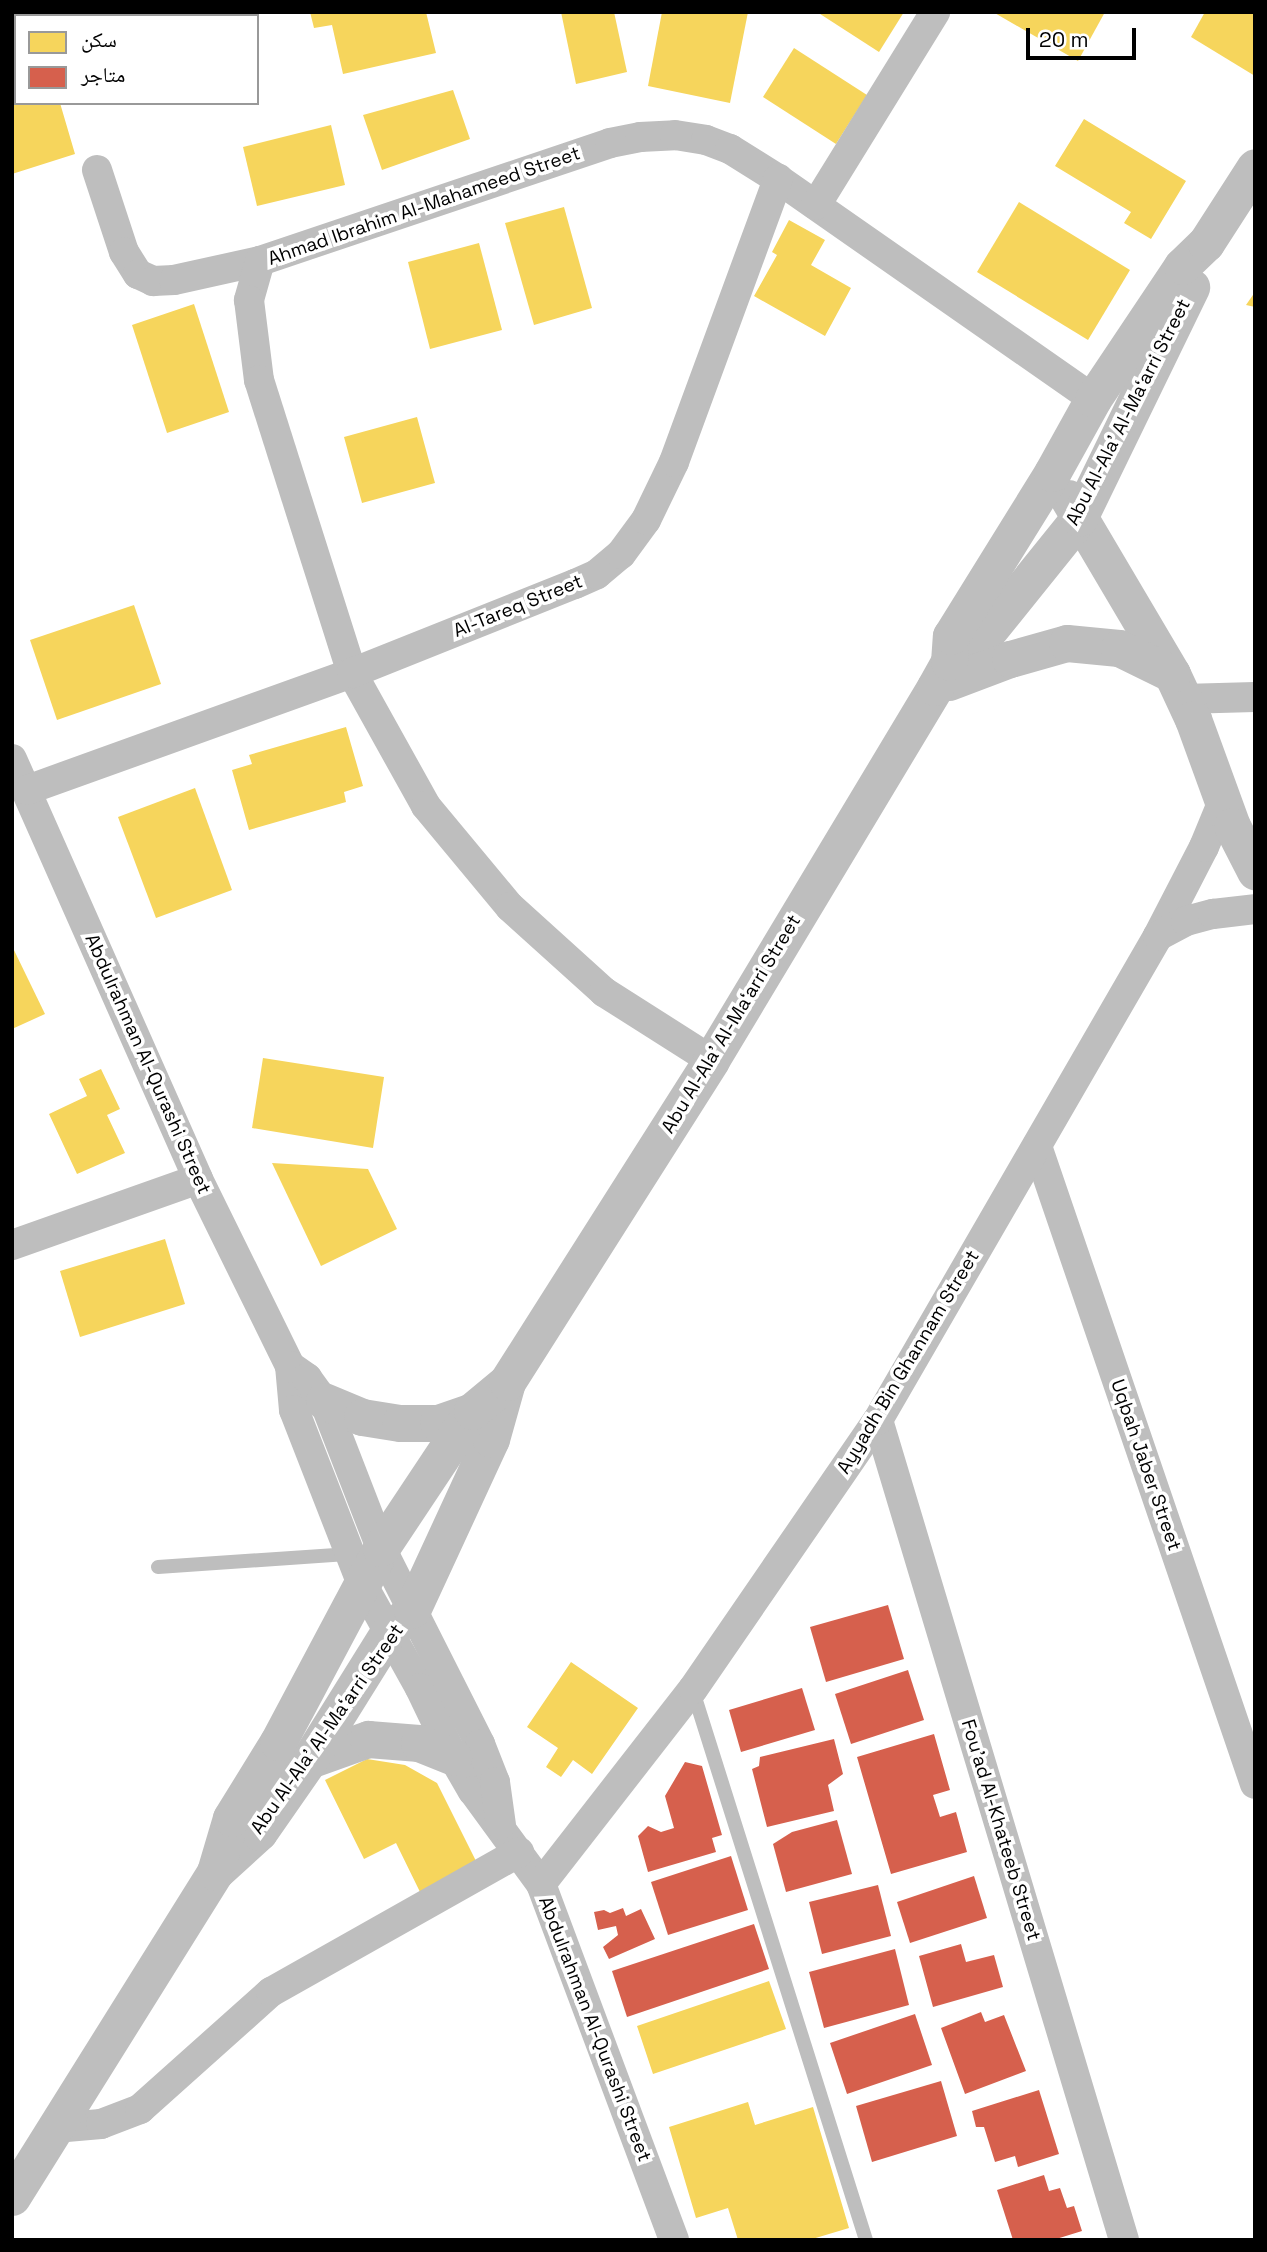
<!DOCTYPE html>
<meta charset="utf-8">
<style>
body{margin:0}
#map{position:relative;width:1267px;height:2252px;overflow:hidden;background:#fff;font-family:"Space Grotesk","Noto Naskh Arabic",sans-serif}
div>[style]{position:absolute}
.homes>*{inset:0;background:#f6d55c}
.shops>*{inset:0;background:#d6604d}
.service>*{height:14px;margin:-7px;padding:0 7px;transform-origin:7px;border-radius:7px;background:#bebebe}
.minor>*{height:30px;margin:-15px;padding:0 15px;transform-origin:15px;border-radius:15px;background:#bebebe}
.tertiary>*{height:37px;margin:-18.5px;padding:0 18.5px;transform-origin:18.5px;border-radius:18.5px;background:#bebebe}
span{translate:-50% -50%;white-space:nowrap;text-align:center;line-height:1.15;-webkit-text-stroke:7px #fff;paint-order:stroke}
.street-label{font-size:19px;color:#000}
.frame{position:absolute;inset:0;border:14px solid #000;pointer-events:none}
.legend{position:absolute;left:14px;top:14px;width:245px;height:91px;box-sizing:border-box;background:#fff;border:2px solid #999;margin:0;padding:9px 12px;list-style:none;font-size:21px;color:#000}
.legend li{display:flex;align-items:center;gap:14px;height:35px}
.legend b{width:35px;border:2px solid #999}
.scale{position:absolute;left:1026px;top:28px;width:110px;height:32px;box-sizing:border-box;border:4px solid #000;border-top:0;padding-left:9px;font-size:21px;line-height:24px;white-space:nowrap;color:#000;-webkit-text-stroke:5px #fff;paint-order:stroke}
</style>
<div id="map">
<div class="homes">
<i style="clip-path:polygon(310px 12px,426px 12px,436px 53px,343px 74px,332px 25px,314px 28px)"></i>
<i style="clip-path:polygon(561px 12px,614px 12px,627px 72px,576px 84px)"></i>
<i style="clip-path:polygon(662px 12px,748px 12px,730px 103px,648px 86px)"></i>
<i style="clip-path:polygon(817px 12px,904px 12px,879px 52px)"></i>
<i style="clip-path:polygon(993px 12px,1105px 12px,1078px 61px)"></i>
<i style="clip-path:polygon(1205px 12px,1255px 12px,1255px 76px,1191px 37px)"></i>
<i style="clip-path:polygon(794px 48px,867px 95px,836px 144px,763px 97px)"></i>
<i style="clip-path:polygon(16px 73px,16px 103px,60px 103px,75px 154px,12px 174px,12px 74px)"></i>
<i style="clip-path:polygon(453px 90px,470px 139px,382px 170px,363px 115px)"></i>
<i style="clip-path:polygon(1084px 119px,1186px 181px,1151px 239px,1124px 223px,1131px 212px,1055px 166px)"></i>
<i style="clip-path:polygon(331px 125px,345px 185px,257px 206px,243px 147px)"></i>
<i style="clip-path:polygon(1019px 202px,1130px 270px,1088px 340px,977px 272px)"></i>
<i style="clip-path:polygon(564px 207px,592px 308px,534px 325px,505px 223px)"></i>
<i style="clip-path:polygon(789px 220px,825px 240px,811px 265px,851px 288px,825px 336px,754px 296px,777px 255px,772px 252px)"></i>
<i style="clip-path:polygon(479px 243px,502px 330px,430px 349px,408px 262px)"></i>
<i style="clip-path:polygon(1255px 292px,1255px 307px,1246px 305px)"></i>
<i style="clip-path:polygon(194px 304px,229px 412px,167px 433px,132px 325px)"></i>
<i style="clip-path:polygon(417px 417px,435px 483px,362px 503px,344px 437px)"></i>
<i style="clip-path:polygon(134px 605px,161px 684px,57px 720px,30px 640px)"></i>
<i style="clip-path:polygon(346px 727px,363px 786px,344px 792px,346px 802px,249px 830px,232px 770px,252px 764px,249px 755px)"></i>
<i style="clip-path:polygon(195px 788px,232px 890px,156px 918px,118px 817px)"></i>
<i style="clip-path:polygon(12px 946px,45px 1014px,12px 1029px)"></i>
<i style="clip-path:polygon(263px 1058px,384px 1077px,373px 1148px,252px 1128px)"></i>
<i style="clip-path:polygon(101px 1069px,120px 1109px,107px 1115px,125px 1153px,77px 1174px,49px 1114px,87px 1096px,79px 1079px)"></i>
<i style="clip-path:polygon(272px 1163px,368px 1169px,397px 1229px,321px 1266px)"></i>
<i style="clip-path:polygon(165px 1239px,185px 1304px,80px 1337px,60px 1271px)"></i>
<i style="clip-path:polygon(571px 1662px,638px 1708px,592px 1774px,573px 1760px,561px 1777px,546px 1767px,558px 1748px,527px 1727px)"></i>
<i style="clip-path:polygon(367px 1759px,405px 1765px,437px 1783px,478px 1865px,421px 1894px,396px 1843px,364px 1859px,325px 1780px)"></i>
<i style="clip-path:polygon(769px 1981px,786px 2029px,653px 2074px,637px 2026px)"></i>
<i style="clip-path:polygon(748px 2102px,755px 2125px,813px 2107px,849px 2228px,809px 2240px,738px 2240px,728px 2208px,696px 2218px,669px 2127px)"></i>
</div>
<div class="shops">
<i style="clip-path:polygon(888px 1605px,904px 1659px,826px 1682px,810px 1627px)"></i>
<i style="clip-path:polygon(908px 1670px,924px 1720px,851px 1744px,835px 1694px)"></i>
<i style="clip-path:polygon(802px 1688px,815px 1730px,741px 1752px,729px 1710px)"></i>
<i style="clip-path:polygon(934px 1734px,950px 1790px,933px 1795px,940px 1817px,956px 1812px,967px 1852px,891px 1874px,857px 1757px)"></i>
<i style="clip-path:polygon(834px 1739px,843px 1774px,828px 1785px,834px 1811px,767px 1827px,752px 1769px,759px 1766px,760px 1757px)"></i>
<i style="clip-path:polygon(685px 1762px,702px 1766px,722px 1835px,712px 1838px,716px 1852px,648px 1872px,638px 1836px,648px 1826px,661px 1832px,674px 1828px,665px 1796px)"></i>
<i style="clip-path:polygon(837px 1820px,852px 1874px,786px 1892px,773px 1844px,792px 1832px)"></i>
<i style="clip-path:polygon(731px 1856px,748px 1910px,668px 1935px,651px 1882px)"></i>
<i style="clip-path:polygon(974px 1876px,987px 1918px,910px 1943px,897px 1902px)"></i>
<i style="clip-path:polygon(878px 1885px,891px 1936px,822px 1954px,809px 1902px)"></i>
<i style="clip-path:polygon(623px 1908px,626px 1916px,641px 1909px,655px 1939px,609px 1959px,603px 1947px,618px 1935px,616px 1926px,598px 1930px,594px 1912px,604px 1910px,610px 1913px)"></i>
<i style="clip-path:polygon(754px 1924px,769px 1969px,627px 2017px,612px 1971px)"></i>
<i style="clip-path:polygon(961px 1944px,966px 1962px,994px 1955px,1003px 1987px,933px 2007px,919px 1956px)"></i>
<i style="clip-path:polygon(895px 1949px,909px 2005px,824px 2028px,809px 1972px)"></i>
<i style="clip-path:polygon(981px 2012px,985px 2022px,1004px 2015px,1026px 2071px,965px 2094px,941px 2028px)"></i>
<i style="clip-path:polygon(915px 2014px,932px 2065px,847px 2094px,830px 2043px)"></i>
<i style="clip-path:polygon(941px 2081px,957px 2136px,872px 2162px,856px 2106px)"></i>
<i style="clip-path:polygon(1039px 2090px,1059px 2154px,1018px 2167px,1015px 2156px,995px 2162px,984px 2127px,976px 2127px,972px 2111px)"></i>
<i style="clip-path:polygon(1044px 2175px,1049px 2191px,1060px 2188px,1067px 2208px,1074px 2206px,1082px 2231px,1053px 2240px,1013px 2240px,997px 2190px)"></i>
</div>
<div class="service">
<i style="left:158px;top:1567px;width:193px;rotate:-3.9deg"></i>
<i style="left:693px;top:1691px;width:576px;rotate:72.51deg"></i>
</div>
<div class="minor">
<i style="left:97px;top:170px;width:86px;rotate:71.8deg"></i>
<i style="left:124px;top:252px;width:26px;rotate:58deg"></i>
<i style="left:138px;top:274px;width:17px;rotate:25deg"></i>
<i style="left:153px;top:281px;width:21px;rotate:-3deg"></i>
<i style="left:174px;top:280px;width:88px;rotate:-12.5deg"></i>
<i style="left:260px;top:261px;width:369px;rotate:-18.6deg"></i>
<i style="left:610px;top:143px;width:31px;rotate:-11deg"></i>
<i style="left:640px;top:137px;width:35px;rotate:-3deg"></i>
<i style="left:675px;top:135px;width:31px;rotate:9deg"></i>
<i style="left:706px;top:140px;width:26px;rotate:21deg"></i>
<i style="left:730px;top:149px;width:57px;rotate:32deg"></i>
<i style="left:778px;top:179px;width:384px;rotate:34.9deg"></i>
<i style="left:816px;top:205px;width:227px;rotate:-58.3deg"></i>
<i style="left:260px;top:261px;width:41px;rotate:105.8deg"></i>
<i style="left:249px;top:300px;width:81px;rotate:82.9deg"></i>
<i style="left:259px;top:380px;width:307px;rotate:72.4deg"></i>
<i style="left:352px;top:673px;width:152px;rotate:60.9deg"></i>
<i style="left:426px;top:806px;width:131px;rotate:50.3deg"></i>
<i style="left:510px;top:907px;width:127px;rotate:42.1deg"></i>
<i style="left:604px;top:992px;width:127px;rotate:32.4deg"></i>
<i style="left:1183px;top:699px;width:72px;rotate:-1.6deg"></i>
<i style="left:12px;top:759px;width:459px;rotate:66.1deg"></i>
<i style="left:198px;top:1179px;width:208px;rotate:63.8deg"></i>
<i style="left:290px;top:1366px;width:44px;rotate:84.8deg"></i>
<i style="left:294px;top:1410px;width:185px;rotate:68.7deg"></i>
<i style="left:361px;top:1582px;width:121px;rotate:60.9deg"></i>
<i style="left:420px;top:1688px;width:76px;rotate:64.4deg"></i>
<i style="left:453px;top:1757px;width:39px;rotate:60deg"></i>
<i style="left:473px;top:1791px;width:115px;rotate:53.8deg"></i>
<i style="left:541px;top:1884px;width:380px;rotate:69.5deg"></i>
<i style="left:27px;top:790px;width:345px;rotate:-19.8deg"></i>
<i style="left:352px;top:673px;width:240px;rotate:-21.8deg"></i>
<i style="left:575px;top:584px;width:24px;rotate:-24deg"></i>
<i style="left:597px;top:574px;width:31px;rotate:-40deg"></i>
<i style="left:621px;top:554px;width:42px;rotate:-53.7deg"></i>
<i style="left:646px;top:520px;width:64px;rotate:-64.2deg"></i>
<i style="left:674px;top:462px;width:302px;rotate:-69.8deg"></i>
<i style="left:1158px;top:936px;width:100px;rotate:-62.7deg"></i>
<i style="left:1204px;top:847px;width:50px;rotate:-67.6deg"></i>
<i style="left:1037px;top:1146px;width:674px;rotate:71.14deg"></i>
<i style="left:12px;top:1245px;width:197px;rotate:-19.5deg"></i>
<i style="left:290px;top:1366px;width:21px;rotate:35deg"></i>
<i style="left:307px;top:1378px;width:29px;rotate:54deg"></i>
<i style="left:324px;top:1401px;width:158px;rotate:68.8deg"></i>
<i style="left:381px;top:1548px;width:220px;rotate:63.2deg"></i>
<i style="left:480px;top:1744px;width:41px;rotate:68.5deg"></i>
<i style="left:495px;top:1782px;width:43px;rotate:82.1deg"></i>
<i style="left:878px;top:1420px;width:856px;rotate:73.3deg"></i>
<i style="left:541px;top:1884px;width:247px;rotate:-52.1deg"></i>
<i style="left:693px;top:1689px;width:326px;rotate:-55.5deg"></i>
<i style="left:878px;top:1420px;width:559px;rotate:-59.95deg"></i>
<i style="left:1158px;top:936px;width:32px;rotate:-28deg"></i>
<i style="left:1186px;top:921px;width:28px;rotate:-15deg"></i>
<i style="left:1213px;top:914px;width:42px;rotate:-6.8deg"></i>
<i style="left:55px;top:2128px;width:46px;rotate:-5deg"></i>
<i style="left:101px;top:2124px;width:42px;rotate:-21deg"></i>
<i style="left:140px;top:2109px;width:176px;rotate:-41.8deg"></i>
<i style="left:271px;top:1992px;width:285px;rotate:-29.4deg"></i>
</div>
<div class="tertiary">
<i style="left:1068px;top:498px;width:204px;rotate:59.4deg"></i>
<i style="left:1172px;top:674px;width:50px;rotate:65deg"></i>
<i style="left:1193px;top:719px;width:114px;rotate:70deg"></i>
<i style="left:1232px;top:826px;width:51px;rotate:62.9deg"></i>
<i style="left:949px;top:662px;width:27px;rotate:-27deg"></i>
<i style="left:973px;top:650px;width:169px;rotate:-51.2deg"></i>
<i style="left:1079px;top:518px;width:257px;rotate:-64.1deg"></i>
<i style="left:949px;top:682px;width:65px;rotate:-20.7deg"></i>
<i style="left:1010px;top:659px;width:59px;rotate:-15.7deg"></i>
<i style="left:1067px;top:643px;width:52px;rotate:5.5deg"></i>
<i style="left:1119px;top:648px;width:59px;rotate:26.1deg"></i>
<i style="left:324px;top:1401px;width:41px;rotate:22.8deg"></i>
<i style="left:362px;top:1417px;width:38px;rotate:9deg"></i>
<i style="left:400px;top:1423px;width:38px"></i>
<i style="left:438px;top:1423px;width:36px;rotate:-19deg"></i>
<i style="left:309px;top:1760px;width:63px;rotate:-19.6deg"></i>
<i style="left:368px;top:1739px;width:51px;rotate:4.5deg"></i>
<i style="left:419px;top:1743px;width:37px;rotate:22deg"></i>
<i style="left:215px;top:1872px;width:59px;rotate:-42.3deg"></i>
<i style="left:259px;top:1832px;width:88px;rotate:-55.2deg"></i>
<i style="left:309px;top:1760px;width:150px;rotate:-58.1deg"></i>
<i style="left:388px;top:1633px;width:33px;rotate:-44deg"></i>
<i style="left:412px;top:1610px;width:188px;rotate:-65.2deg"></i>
<i style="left:491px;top:1439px;width:59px;rotate:-74.3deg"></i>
<i style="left:12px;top:2197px;width:383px;rotate:-58deg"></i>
<i style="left:215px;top:1872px;width:56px;rotate:-73.5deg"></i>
<i style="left:231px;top:1818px;width:89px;rotate:-58.3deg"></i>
<i style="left:278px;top:1742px;width:220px;rotate:-62deg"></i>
<i style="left:381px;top:1548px;width:164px;rotate:-56.4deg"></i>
<i style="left:472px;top:1411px;width:45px;rotate:-39.6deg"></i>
<i style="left:507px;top:1382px;width:381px;rotate:-57.6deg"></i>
<i style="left:711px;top:1060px;width:435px;rotate:-59deg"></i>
<i style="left:935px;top:687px;width:29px;rotate:-61deg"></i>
<i style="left:949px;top:662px;width:26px;rotate:-86deg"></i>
<i style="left:951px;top:636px;width:192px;rotate:-58.2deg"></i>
<i style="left:1052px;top:473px;width:85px;rotate:-61deg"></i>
<i style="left:1093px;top:399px;width:160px;rotate:-56.2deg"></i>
<i style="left:1182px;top:266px;width:33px;rotate:-44deg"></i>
<i style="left:1206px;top:243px;width:90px;rotate:-57.2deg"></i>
</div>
<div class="street-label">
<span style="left:424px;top:206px;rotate:-19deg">Ahmad Ibrahim Al-Mahameed Street</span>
<span style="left:1128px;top:412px;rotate:-63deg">Abu Al-Ala' Al-Maʻarri Street</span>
<span style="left:518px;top:606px;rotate:-22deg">Al-Tareq Street</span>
<span style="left:731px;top:1024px;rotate:-59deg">Abu Al-Ala' Al-Maʻarri Street</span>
<span style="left:148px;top:1064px;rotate:66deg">Abdulrahman Al-Qurashi Street</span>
<span style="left:908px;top:1362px;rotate:-59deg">Ayyadh Bin Ghannam Street</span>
<span style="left:1146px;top:1465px;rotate:71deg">Uqbah Jaber Street</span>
<span style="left:327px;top:1729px;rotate:-55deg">Abu Al-Ala' Al-Maʻarri Street</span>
<span style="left:1001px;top:1830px;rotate:73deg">Fou’ad Al-Khateeb Street</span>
<span style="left:595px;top:2029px;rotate:69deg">Abdulrahman Al-Qurashi Street</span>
</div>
<div class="frame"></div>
<ul class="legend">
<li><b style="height:19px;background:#f6d55c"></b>سكن</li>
<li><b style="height:19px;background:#d6604d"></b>متاجر</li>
</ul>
<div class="scale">20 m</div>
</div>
